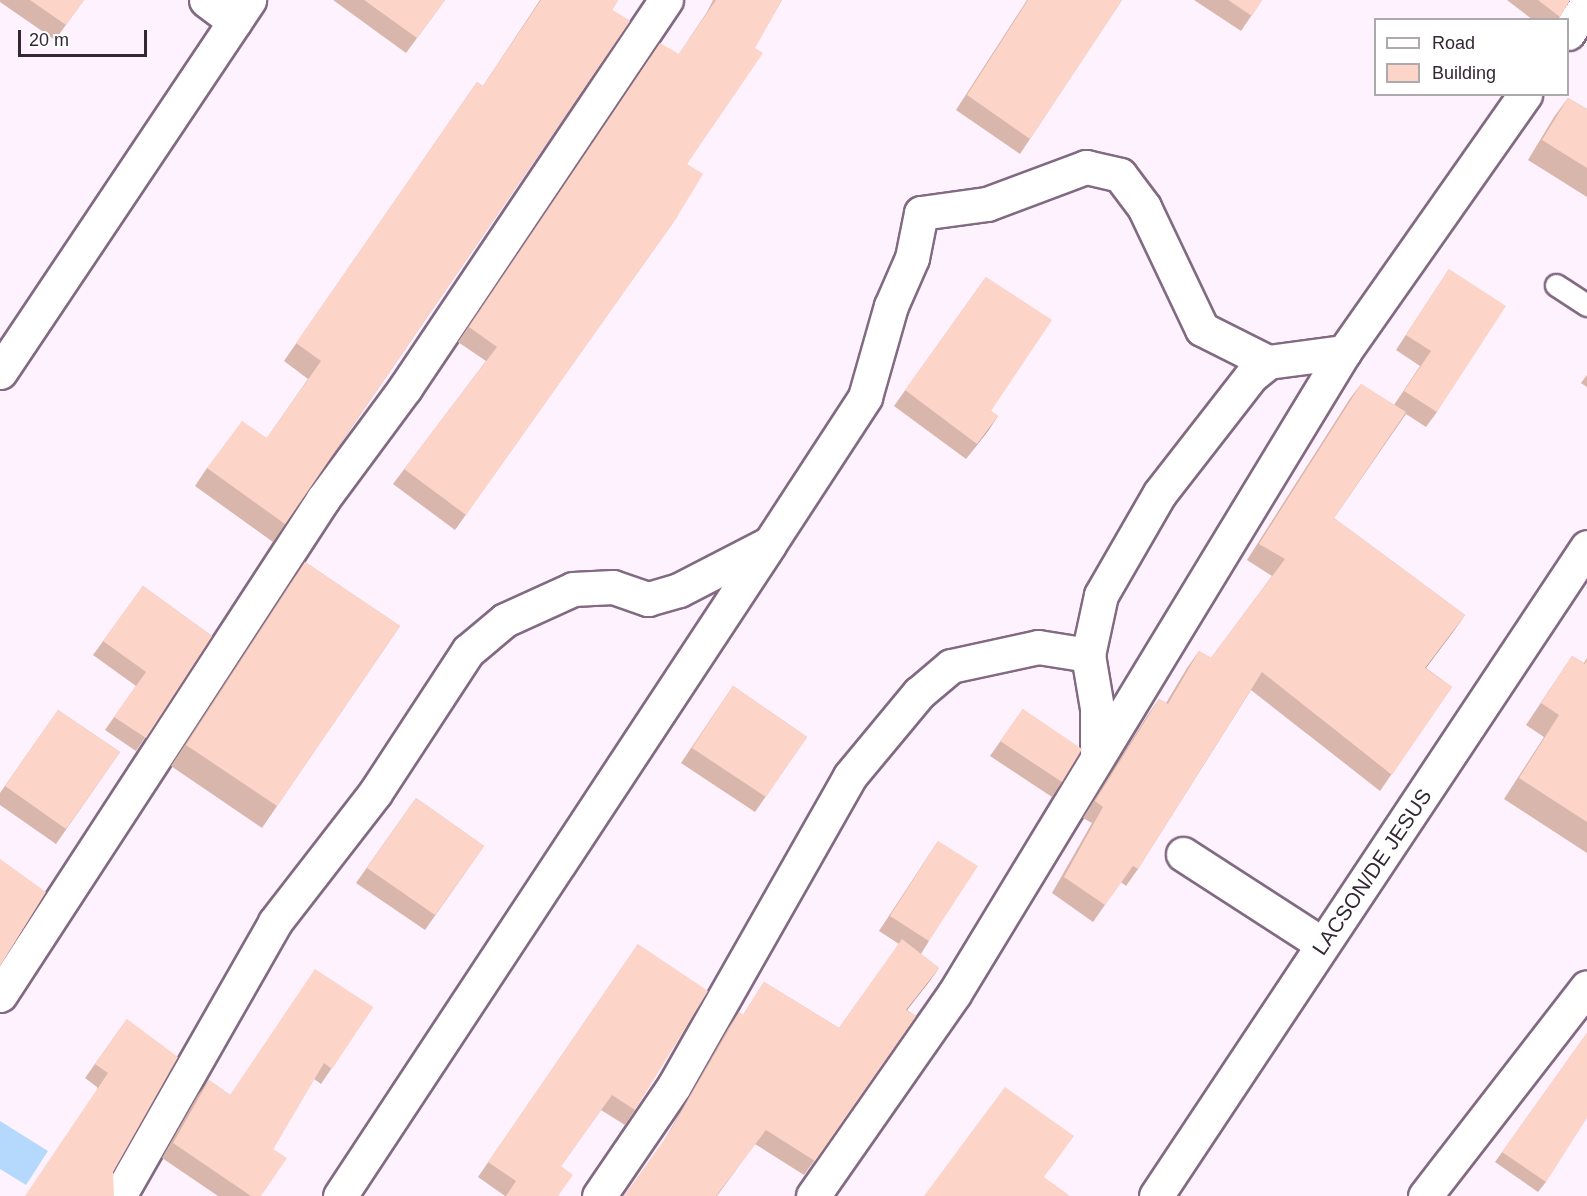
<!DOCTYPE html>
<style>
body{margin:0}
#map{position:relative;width:1587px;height:1196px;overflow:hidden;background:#fdf2fd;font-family:Helvetica,sans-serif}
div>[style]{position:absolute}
.water>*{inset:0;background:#b5d9fc}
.roads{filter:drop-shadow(2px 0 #836a83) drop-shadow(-2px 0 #836a83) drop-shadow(0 2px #836a83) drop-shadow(0 -2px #836a83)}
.lane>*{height:21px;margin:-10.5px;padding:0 10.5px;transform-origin:10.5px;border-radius:10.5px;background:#fff}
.street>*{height:33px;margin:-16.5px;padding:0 16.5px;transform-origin:16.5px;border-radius:16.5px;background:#fff}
.wall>*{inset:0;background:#d9b6ac}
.shaded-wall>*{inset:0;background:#b0948c}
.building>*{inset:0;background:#fcd4c8}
span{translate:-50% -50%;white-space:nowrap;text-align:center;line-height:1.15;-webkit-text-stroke:4.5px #fff;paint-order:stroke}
.street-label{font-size:21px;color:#322732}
.legend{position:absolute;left:1374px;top:18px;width:195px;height:78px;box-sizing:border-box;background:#fff;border:2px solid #ada9ad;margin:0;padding:8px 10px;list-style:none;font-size:18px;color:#322732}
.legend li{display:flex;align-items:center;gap:12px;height:30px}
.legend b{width:30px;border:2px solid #ada9ad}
.scale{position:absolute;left:18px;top:30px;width:129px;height:27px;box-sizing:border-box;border:3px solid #322732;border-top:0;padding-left:8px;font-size:18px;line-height:21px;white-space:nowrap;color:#322732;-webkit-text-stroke:4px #fff;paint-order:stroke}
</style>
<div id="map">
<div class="water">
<i style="clip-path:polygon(0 1121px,48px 1151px,26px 1185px,0 1169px)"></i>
</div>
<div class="roads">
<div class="lane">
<i style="left:1556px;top:285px;width:37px;rotate:33deg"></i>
</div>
<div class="street">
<i style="left:206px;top:0;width:36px;rotate:37deg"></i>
<i style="left:1568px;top:33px;width:35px;rotate:-57deg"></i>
<i style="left:0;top:372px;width:448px;rotate:-56.2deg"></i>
<i style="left:1097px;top:756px;width:48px;rotate:-90deg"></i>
<i style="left:1097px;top:708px;width:54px;rotate:-99.6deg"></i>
<i style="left:1088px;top:655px;width:61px;rotate:-77.8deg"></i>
<i style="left:1101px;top:595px;width:118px;rotate:-60deg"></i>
<i style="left:1160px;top:493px;width:148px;rotate:-52.1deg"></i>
<i style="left:1251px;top:376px;width:22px;rotate:-39deg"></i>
<i style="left:1268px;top:362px;width:77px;rotate:-7.5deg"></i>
<i style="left:1183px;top:854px;width:166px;rotate:32.9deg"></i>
<i style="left:0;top:995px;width:592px;rotate:-56.93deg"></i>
<i style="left:323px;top:499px;width:138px;rotate:-53.5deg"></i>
<i style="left:405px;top:388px;width:468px;rotate:-56.1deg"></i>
<i style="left:119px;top:1196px;width:315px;rotate:-60.3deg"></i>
<i style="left:275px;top:922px;width:163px;rotate:-52.2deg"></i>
<i style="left:375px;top:793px;width:170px;rotate:-56.8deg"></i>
<i style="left:468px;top:651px;width:48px;rotate:-40deg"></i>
<i style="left:505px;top:620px;width:75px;rotate:-24.5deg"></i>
<i style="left:573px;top:589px;width:40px;rotate:-2.9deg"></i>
<i style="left:613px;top:587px;width:37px;rotate:19deg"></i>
<i style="left:648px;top:599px;width:32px;rotate:-16deg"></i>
<i style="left:679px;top:590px;width:102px;rotate:-27.3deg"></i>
<i style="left:770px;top:543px;width:174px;rotate:-56.9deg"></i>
<i style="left:865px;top:397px;width:95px;rotate:-74.1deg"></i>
<i style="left:891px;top:306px;width:52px;rotate:-66.4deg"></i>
<i style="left:912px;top:258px;width:46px;rotate:-78.7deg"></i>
<i style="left:921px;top:213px;width:67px;rotate:-7.8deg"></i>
<i style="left:987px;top:204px;width:106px;rotate:-20.5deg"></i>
<i style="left:1086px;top:167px;width:35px;rotate:13deg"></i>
<i style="left:1120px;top:175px;width:40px;rotate:53deg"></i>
<i style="left:1144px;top:207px;width:135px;rotate:64.6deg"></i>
<i style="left:1202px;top:329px;width:74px;rotate:26.6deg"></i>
<i style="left:340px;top:1196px;width:780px;rotate:-56.62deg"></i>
<i style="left:599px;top:1196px;width:133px;rotate:-55.7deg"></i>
<i style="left:674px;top:1086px;width:356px;rotate:-60.4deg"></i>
<i style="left:850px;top:776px;width:108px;rotate:-50.3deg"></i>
<i style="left:919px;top:693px;width:42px;rotate:-40.2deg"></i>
<i style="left:951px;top:666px;width:89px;rotate:-12.3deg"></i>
<i style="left:1038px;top:647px;width:51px;rotate:9.1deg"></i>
<i style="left:813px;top:1196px;width:246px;rotate:-55.1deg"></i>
<i style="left:954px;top:994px;width:751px;rotate:-58.72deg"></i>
<i style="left:1344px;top:352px;width:315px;rotate:-54.9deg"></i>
<i style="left:1156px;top:1196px;width:779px;rotate:-56.41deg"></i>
<i style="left:1425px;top:1196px;width:264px;rotate:-52.2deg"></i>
</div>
</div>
<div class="wall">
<i style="clip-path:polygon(0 0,84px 0,55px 40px,0 2px)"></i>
<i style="clip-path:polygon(333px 0,445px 0,406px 53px)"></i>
<i style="clip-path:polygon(540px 0,618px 0,612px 10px,630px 21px,273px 542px,195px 486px,207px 468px,267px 438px,308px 379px,284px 361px,477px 82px,483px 86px)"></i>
<i style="clip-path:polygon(713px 0,782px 0,687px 164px,677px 217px,455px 530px,393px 484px,486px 361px,458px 342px,650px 58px,679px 54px,707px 12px)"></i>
<i style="clip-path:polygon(1027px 0,1122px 0,1020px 154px,956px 110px)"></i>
<i style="clip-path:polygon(1194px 0,1262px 0,1241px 31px)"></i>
<i style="clip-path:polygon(1507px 0,1570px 0,1558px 20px,1533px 20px)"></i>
<i style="clip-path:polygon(1568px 98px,1587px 109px,1587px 197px,1528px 160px,1554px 117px)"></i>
<i style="clip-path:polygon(1449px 269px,1437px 412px,1426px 427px,1406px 414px,1334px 518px,1465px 615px,1426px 668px,1452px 687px,1380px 791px,1251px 690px,1138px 869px,1126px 886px,1121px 882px,1093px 922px,1052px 893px,1092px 823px,1083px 818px,1147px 716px,1159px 699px,1166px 703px,1187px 668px,1199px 651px,1211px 658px,1272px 576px,1247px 560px,1349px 400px,1361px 384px,1394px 405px,1420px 366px,1396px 350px)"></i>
<i style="clip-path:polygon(986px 277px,991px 411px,998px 416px,966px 459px,894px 406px)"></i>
<i style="clip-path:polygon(1587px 375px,1587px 387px,1581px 383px)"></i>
<i style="clip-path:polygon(305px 562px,400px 626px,262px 828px,171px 766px,290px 584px)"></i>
<i style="clip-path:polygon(143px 586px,212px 636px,136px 751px,105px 730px,136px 686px,93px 655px)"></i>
<i style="clip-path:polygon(1572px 656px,1584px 663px,1587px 658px,1587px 853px,1504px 799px,1544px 737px,1526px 725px)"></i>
<i style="clip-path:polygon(733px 686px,807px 737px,755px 812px,681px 763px)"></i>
<i style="clip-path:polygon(1023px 709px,1062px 782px,1052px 797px,990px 756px)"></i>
<i style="clip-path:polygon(58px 710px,120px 752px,56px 844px,0 805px,0 793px)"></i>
<i style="clip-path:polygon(416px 798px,484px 846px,425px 930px,356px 883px)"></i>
<i style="clip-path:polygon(938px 841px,929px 941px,921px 954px,939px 968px,907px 1010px,916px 1016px,804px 1175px,755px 1144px,717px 1196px,624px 1196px,661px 1146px,729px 1027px,739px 1012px,743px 1015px,764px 982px,839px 1028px,899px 944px,879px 931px)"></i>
<i style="clip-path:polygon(638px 944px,635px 1110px,625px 1125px,601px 1110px,561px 1166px,558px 1196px,505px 1196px,478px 1177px)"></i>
<i style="clip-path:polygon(373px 1007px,321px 1084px,314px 1079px,273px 1149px,261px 1196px,218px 1196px,162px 1158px,198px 1095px,209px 1080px,230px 1095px)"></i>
<i style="clip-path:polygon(127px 1019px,113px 1172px,97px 1087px,85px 1078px)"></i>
<i style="clip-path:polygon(1587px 1033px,1546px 1182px,1538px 1192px,1495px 1162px)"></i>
</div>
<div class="shaded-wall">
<i style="clip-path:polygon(998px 416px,988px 431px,966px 459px,977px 444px)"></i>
<i style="clip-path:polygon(1465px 615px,1453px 632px,1413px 685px,1425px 668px)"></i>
<i style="clip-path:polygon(939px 968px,929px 982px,896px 1024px,906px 1010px)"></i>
</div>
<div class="building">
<i style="clip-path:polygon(30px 0,84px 0,66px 25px)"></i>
<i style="clip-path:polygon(364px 0,445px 0,417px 38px)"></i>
<i style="clip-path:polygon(541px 0,618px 0,612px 10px,630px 21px,285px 524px,207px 468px,242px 421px,267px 438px,321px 361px,296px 343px,477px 82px,483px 86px)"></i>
<i style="clip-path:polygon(716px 0,782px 0,755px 48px,763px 53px,687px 164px,703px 174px,677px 217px,466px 515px,404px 469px,497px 347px,469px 327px,660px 43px,679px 54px)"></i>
<i style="clip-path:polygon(1028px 0,1122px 0,1030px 139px,967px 95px)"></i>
<i style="clip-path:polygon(1228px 0,1262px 0,1252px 16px)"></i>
<i style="clip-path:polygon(1538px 0,1570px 0,1560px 17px)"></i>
<i style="clip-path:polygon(1568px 98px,1587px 109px,1587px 168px,1542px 140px)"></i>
<i style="clip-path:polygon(1449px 269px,1506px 306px,1437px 412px,1404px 391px,1431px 351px,1406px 335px)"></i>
<i style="clip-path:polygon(986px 277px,1052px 320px,991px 411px,998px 416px,977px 444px,905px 390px)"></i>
<i style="clip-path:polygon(1361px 384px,1406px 412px,1334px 518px,1465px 615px,1425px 668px,1452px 687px,1392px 775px,1262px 672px,1138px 869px,1133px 866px,1105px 905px,1064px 877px,1103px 807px,1095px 801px,1159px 699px,1168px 704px,1199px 651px,1211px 658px,1285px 559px,1259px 544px)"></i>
<i style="clip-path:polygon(305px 562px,400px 626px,277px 806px,186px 745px)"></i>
<i style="clip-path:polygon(143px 586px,212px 636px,146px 738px,114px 717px,146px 672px,103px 641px)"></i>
<i style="clip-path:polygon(1572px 656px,1585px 664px,1587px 660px,1587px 822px,1519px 778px,1559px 715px,1541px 703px)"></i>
<i style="clip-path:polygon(733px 686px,807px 737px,766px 797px,692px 748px)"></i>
<i style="clip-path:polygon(1023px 709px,1082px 749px,1062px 782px,1000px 741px)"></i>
<i style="clip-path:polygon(58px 710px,120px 752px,66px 829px,5px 786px)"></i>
<i style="clip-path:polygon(416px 798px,484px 846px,435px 915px,367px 868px)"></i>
<i style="clip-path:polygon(938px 841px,978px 866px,929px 941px,890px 916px)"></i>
<i style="clip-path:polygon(0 859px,46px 892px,0 966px)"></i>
<i style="clip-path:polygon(902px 939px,939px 968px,906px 1010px,916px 1016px,815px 1161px,766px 1130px,716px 1196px,624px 1196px,669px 1133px,739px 1012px,743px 1015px,764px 982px,839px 1028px)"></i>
<i style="clip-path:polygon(638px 944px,708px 991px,635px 1110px,612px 1095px,561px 1166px,573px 1175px,558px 1196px,506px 1196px,516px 1181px,488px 1162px)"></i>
<i style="clip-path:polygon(315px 969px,373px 1007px,332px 1069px,324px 1063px,273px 1149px,287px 1158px,261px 1196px,251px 1196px,173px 1143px,209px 1080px,230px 1095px)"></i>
<i style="clip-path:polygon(127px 1019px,178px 1057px,113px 1172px,114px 1196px,25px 1196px,108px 1073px,95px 1064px)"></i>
<i style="clip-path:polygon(1587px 1033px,1587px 1118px,1546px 1182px,1502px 1152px)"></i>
<i style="clip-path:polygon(1005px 1087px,1074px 1136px,1044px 1177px,1070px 1196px,924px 1196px)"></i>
</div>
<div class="street-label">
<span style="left:1372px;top:872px;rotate:-56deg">LACSON/DE JESUS</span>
</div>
<ul class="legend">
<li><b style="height:8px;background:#fff"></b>Road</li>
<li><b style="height:16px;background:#fcd4c8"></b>Building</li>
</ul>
<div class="scale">20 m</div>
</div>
